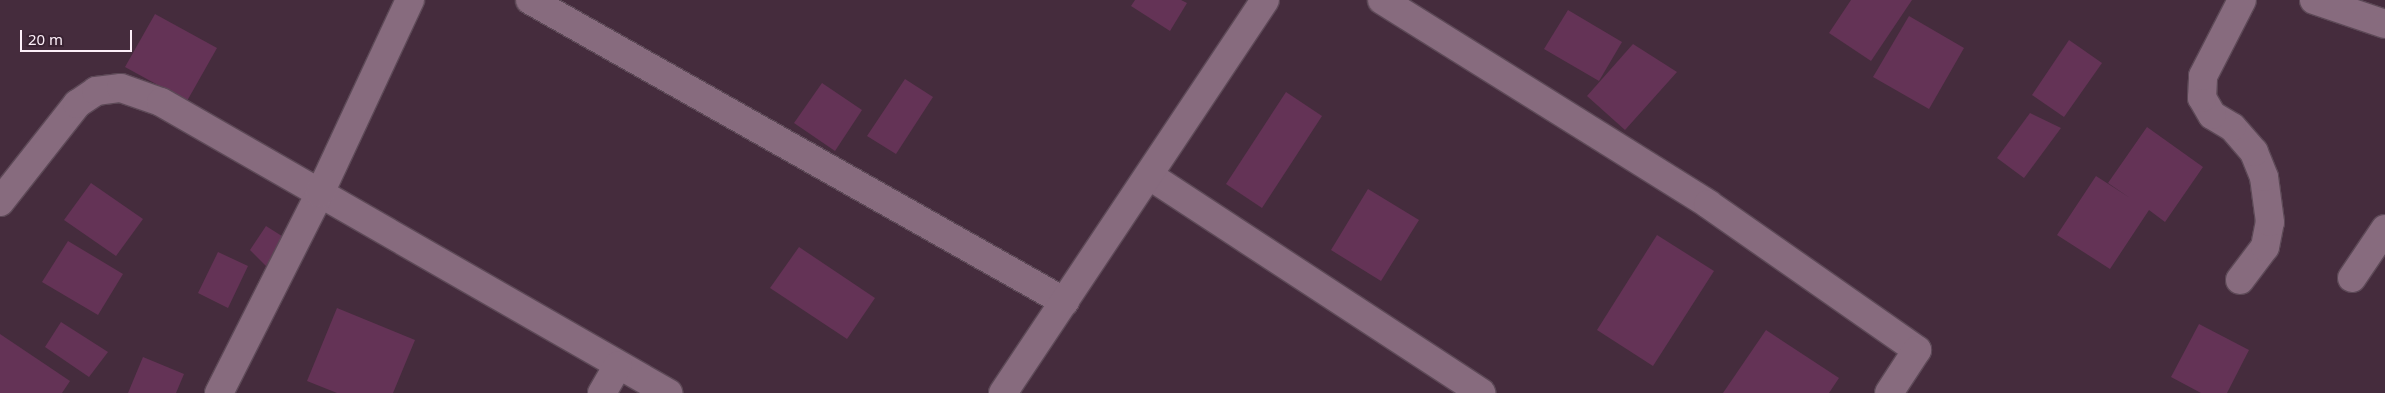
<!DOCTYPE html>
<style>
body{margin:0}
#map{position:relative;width:2385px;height:393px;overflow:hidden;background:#452c3d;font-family:"Noto Sans",sans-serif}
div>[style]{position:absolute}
.building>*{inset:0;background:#643356}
.roads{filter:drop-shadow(1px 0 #5d4957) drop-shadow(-1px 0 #5d4957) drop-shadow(0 1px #5d4957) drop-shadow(0 -1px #5d4957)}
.street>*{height:28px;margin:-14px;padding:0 14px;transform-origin:14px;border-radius:14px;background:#876b7e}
.secondary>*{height:28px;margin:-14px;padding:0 14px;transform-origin:14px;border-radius:14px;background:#876b7e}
span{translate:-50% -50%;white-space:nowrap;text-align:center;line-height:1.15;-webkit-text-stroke:4.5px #3a2333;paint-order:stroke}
.scale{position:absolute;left:20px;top:30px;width:112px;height:22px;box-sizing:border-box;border:2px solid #fdf0f9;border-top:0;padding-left:6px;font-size:15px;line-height:18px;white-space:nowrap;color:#fdf0f9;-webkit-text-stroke:4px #3a2333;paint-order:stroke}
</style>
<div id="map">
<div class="building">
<i style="clip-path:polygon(1135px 0,1181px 0,1187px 3px,1170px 31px,1131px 6px)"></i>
<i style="clip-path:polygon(1851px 0,1912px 0,1871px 61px,1829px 33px)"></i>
<i style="clip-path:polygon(1568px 10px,1622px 42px,1599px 81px,1544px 49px)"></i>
<i style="clip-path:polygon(155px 14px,217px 48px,187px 101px,125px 67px)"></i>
<i style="clip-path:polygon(1909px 16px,1964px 48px,1929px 109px,1873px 77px)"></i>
<i style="clip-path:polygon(2069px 40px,2102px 63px,2064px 117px,2032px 95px)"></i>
<i style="clip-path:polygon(1633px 44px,1677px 72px,1625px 130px,1587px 96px)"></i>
<i style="clip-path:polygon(905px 79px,933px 97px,896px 154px,867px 136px)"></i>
<i style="clip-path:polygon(822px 83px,862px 110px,835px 151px,794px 123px)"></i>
<i style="clip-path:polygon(1286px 92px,1322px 116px,1262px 208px,1226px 184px)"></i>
<i style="clip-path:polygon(2030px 113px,2061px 128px,2024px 178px,1997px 158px)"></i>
<i style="clip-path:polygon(2147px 127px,2203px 167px,2165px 222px,2149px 210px,2110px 269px,2057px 235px,2096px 176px,2130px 198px,2108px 183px)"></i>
<i style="clip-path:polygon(91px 183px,143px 219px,116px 256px,64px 220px)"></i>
<i style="clip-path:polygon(1368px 189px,1419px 220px,1381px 281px,1331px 250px)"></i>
<i style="clip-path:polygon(266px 226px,285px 238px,266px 266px,250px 250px)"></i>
<i style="clip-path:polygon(1657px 235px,1714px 271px,1653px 366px,1597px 330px)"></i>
<i style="clip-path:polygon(68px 241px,123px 274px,98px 315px,42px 282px)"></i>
<i style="clip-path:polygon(799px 247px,875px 298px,847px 339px,770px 288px)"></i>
<i style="clip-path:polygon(218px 252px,248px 266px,228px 308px,198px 293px)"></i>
<i style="clip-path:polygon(337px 308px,415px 340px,393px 393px,337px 393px,307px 381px)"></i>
<i style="clip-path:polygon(61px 322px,108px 352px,89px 377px,45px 347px)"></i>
<i style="clip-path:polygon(2199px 324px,2249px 350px,2227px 393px,2201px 393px,2171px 377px)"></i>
<i style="clip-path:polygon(1766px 330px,1839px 378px,1829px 393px,1723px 393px)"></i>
<i style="clip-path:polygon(0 334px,70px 381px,62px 393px,0 393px)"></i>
<i style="clip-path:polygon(143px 357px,184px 374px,176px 393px,128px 393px)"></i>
</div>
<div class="roads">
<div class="street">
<i style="left:530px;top:0;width:614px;rotate:29.44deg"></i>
<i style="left:1382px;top:0;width:385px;rotate:32deg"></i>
<i style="left:1708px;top:204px;width:255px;rotate:34.9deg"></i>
<i style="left:1917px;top:350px;width:51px;rotate:123.1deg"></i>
<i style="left:1150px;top:176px;width:396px;rotate:33.2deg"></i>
<i style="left:0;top:202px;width:125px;rotate:-51.8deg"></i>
<i style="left:77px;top:104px;width:23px;rotate:-34deg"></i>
<i style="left:96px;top:91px;width:25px;rotate:-7deg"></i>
<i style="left:121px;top:88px;width:42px;rotate:19.3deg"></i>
<i style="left:161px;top:102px;width:585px;rotate:29.85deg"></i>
<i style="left:2352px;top:278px;width:59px;rotate:-56deg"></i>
<i style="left:2240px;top:280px;width:41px;rotate:-52.9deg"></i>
<i style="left:2265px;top:247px;width:25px;rotate:-79deg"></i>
<i style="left:2270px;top:222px;width:45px;rotate:-97.6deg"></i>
<i style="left:2264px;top:177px;width:27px;rotate:-112deg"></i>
<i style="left:2254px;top:152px;width:33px;rotate:-131deg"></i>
<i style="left:2232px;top:127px;width:23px;rotate:-149deg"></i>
<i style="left:2212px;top:115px;width:20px;rotate:-120deg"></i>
<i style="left:2202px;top:98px;width:22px;rotate:-87deg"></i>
<i style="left:2203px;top:76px;width:85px;rotate:-62.8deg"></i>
<i style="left:219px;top:393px;width:224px;rotate:-63.2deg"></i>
<i style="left:320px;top:193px;width:213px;rotate:-65deg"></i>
<i style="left:602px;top:393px;width:32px;rotate:-60deg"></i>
<i style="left:1003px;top:393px;width:472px;rotate:-56.3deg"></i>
</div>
<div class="secondary">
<i style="left:2314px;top:0;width:75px;rotate:18.7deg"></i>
</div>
</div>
<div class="scale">20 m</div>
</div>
